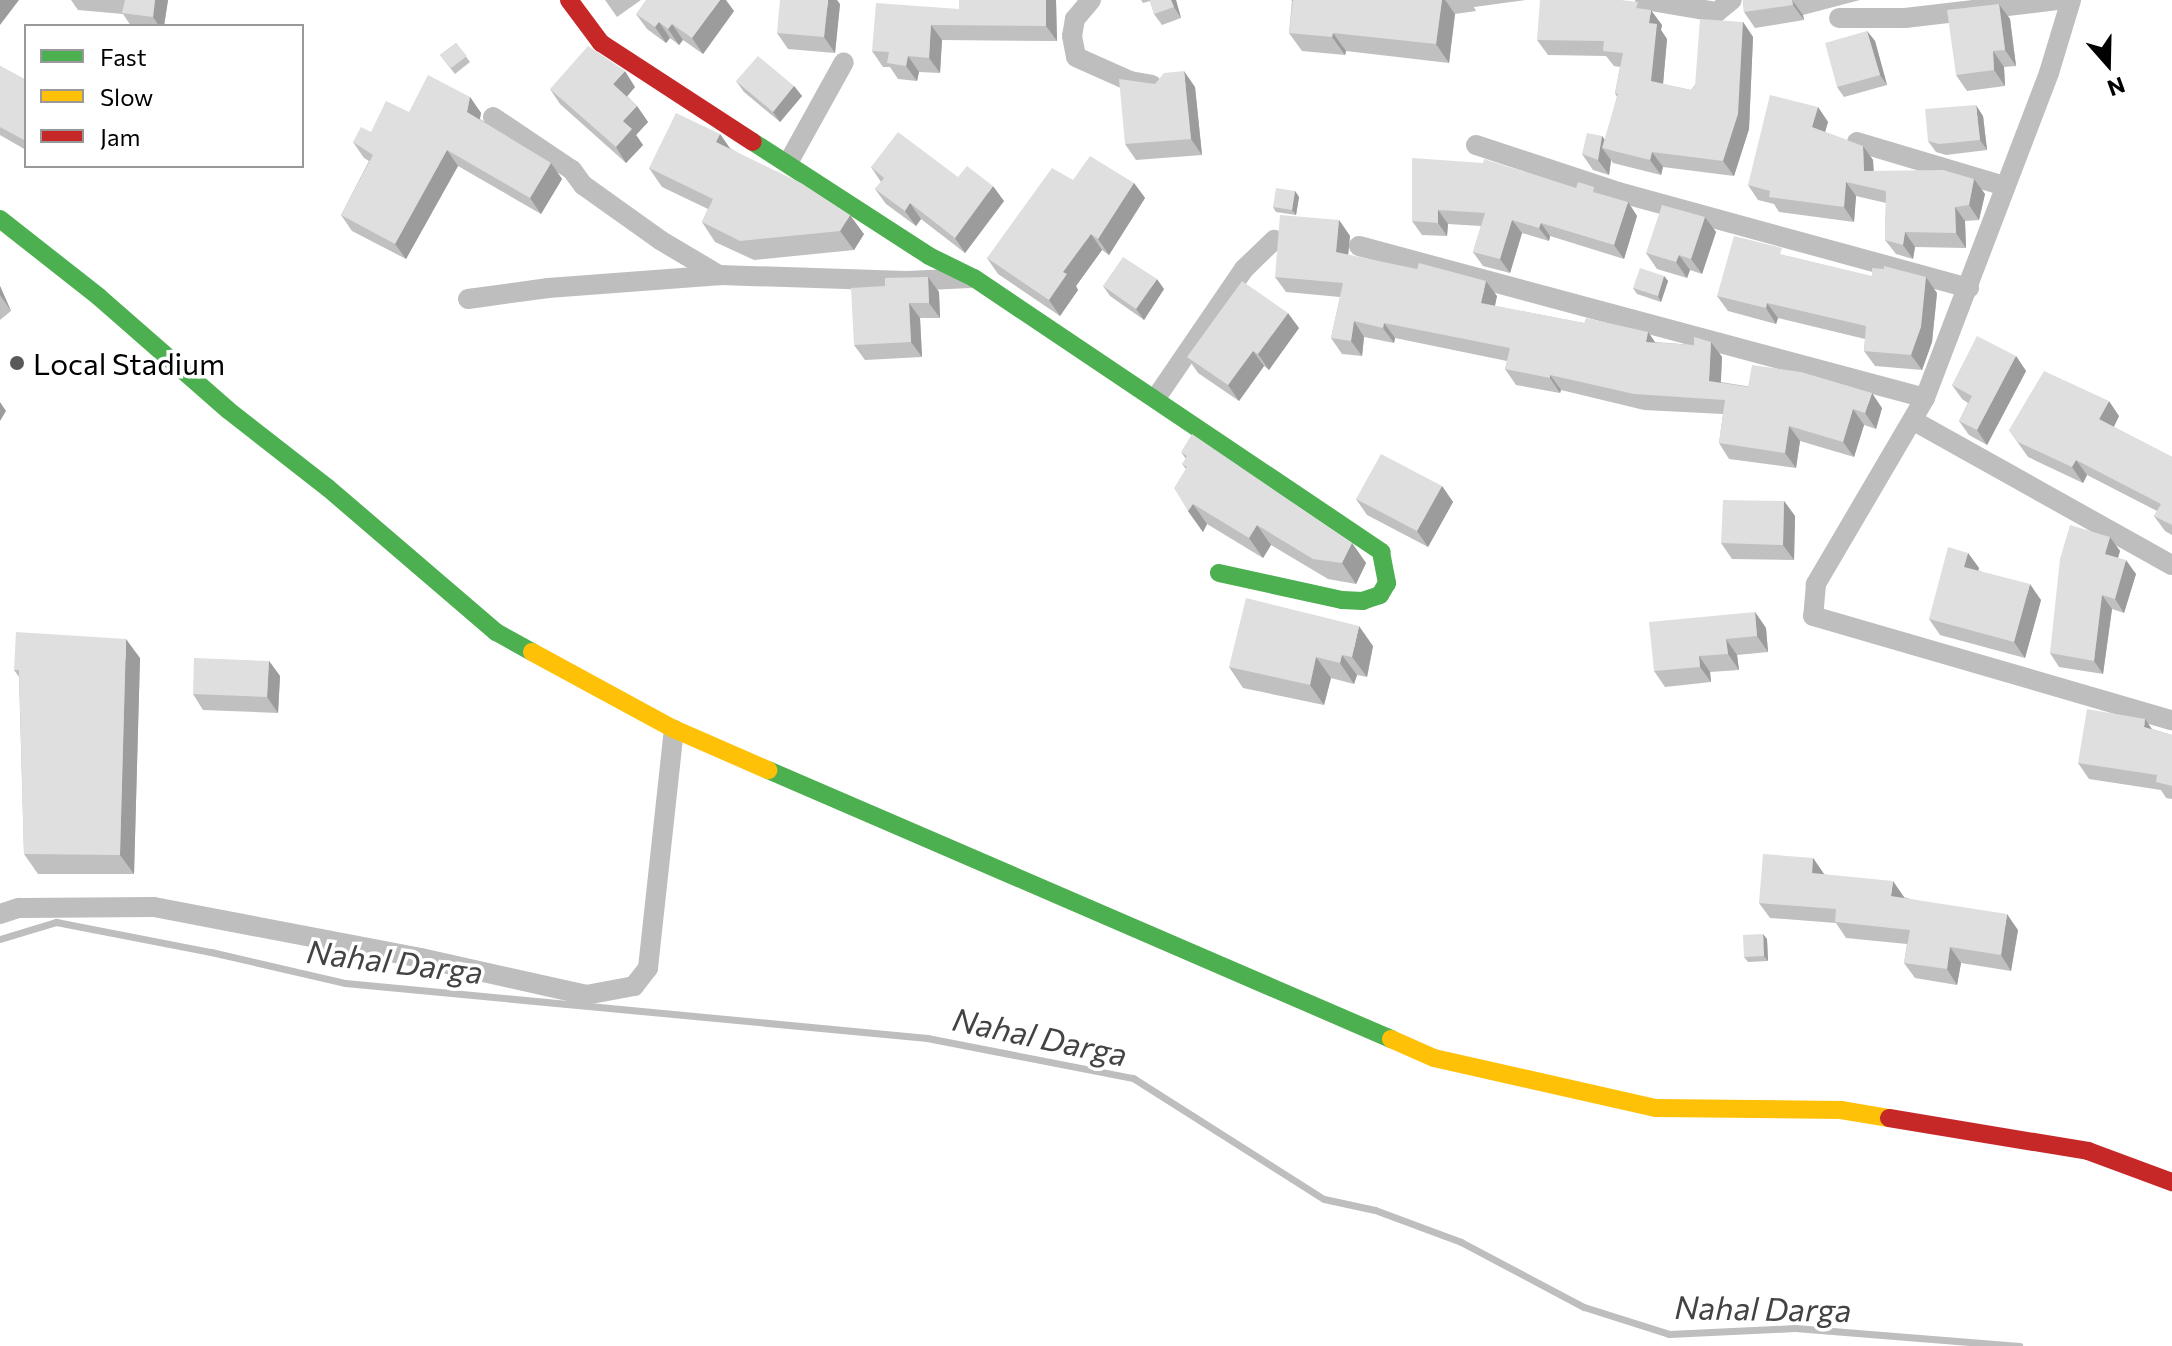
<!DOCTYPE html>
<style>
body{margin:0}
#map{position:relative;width:2172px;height:1346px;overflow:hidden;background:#fff;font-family:Commissioner,sans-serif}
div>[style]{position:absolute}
.stream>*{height:7px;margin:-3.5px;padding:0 3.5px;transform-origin:3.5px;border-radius:3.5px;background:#bebebe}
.street>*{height:20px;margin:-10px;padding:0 10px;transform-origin:10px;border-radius:10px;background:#bebebe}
.fast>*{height:18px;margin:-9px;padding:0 9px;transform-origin:9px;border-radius:9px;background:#4caf50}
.slow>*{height:18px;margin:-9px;padding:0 9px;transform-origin:9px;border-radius:9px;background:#ffc107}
.jam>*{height:18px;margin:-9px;padding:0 9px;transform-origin:9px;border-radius:9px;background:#c62828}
.wall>*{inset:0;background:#c0c0c0}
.shaded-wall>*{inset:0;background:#9c9c9c}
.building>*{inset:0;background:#dfdfdf}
.dots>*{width:22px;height:22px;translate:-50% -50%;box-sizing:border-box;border:4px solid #fff;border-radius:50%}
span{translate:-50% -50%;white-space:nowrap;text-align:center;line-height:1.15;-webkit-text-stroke:7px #fff;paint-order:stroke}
.poi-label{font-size:30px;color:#000}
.left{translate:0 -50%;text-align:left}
.water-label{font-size:32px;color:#434343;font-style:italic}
.legend{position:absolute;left:24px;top:24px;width:280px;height:144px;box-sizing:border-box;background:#fff;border:2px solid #999;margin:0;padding:10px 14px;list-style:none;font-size:24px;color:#000}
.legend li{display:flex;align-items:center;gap:16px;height:40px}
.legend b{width:40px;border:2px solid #999}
.north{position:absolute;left:2068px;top:24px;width:80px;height:80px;-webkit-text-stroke:6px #fff;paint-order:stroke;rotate:160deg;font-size:22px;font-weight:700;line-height:32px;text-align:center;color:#000}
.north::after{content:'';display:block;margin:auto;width:28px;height:36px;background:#000;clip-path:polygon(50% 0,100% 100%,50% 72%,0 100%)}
</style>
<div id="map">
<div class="stream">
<i style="left:0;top:939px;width:59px;rotate:-16.9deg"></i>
<i style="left:56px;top:922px;width:158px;rotate:11deg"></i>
<i style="left:211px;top:952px;width:138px;rotate:13deg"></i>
<i style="left:345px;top:983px;width:585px;rotate:5.4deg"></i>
<i style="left:927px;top:1038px;width:210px;rotate:11deg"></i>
<i style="left:1133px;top:1078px;width:226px;rotate:32.4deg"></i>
<i style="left:1324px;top:1199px;width:52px;rotate:12.2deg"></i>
<i style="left:1375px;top:1210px;width:92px;rotate:20.4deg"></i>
<i style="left:1461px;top:1242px;width:139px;rotate:27.9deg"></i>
<i style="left:1584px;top:1307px;width:89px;rotate:17.6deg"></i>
<i style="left:1669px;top:1334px;width:126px;rotate:-2.7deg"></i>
<i style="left:1795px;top:1328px;width:225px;rotate:4.6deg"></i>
</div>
<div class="street">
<i style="left:1091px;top:0;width:25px;rotate:130deg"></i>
<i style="left:1075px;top:19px;width:17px;rotate:100deg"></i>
<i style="left:1072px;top:36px;width:21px;rotate:79deg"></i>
<i style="left:1076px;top:57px;width:59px;rotate:24deg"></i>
<i style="left:1130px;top:81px;width:22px;rotate:10deg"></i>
<i style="left:1645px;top:0;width:73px;rotate:9.5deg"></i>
<i style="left:1717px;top:12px;width:19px;rotate:-39deg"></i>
<i style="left:2071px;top:0;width:76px;rotate:106.8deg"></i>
<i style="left:2049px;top:73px;width:348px;rotate:110.9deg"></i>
<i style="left:1925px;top:398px;width:216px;rotate:120.4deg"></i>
<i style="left:1816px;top:584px;width:32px;rotate:95deg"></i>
<i style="left:1813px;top:616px;width:374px;rotate:16.2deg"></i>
<i style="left:1839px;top:18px;width:66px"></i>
<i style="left:1905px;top:18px;width:155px;rotate:-6.7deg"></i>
<i style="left:493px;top:117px;width:95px;rotate:33.9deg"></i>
<i style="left:572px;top:170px;width:19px;rotate:54deg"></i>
<i style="left:583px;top:185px;width:95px;rotate:35.5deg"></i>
<i style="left:660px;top:240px;width:69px;rotate:30.7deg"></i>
<i style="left:719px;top:275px;width:188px;rotate:1.8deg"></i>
<i style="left:907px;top:281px;width:63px;rotate:-2.7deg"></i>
<i style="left:1857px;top:142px;width:154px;rotate:16.6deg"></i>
<i style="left:1476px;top:145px;width:150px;rotate:18.3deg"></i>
<i style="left:1618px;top:192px;width:364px;rotate:15.3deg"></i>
<i style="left:788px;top:163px;width:115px;rotate:-61deg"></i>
<i style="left:1359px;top:246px;width:586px;rotate:15.03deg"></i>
<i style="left:468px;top:299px;width:81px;rotate:-7.8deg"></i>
<i style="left:548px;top:288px;width:171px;rotate:-4.3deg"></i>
<i style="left:1156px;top:398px;width:156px;rotate:-55.7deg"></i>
<i style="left:1244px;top:269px;width:42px;rotate:-44deg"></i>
<i style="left:1914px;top:421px;width:295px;rotate:29.2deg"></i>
<i style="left:0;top:914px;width:20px;rotate:-18deg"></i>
<i style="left:19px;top:908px;width:135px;rotate:-0.4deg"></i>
<i style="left:154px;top:907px;width:272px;rotate:10.8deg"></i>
<i style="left:421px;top:958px;width:169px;rotate:12.6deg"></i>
<i style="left:586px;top:995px;width:49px;rotate:-10.6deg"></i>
<i style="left:634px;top:986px;width:23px;rotate:-52deg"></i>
<i style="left:648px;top:968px;width:240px;rotate:-83.8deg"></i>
</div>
<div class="fast">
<i style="left:753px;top:142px;width:210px;rotate:32.9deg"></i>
<i style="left:929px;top:256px;width:50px;rotate:26.1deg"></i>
<i style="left:974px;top:278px;width:491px;rotate:33.9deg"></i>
<i style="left:1381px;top:552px;width:32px;rotate:79deg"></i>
<i style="left:1387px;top:583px;width:14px;rotate:120deg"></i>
<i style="left:1380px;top:595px;width:18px;rotate:161deg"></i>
<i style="left:1363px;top:601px;width:21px;rotate:-177deg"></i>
<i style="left:1342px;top:600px;width:126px;rotate:-167.6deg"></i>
<i style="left:0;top:219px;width:126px;rotate:38.2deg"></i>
<i style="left:99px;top:297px;width:171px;rotate:41.2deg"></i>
<i style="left:228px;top:410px;width:127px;rotate:38deg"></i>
<i style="left:328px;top:488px;width:221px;rotate:40.6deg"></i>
<i style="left:496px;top:632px;width:41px;rotate:29.1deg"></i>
<i style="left:768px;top:770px;width:679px;rotate:23.35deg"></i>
</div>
<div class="slow">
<i style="left:532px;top:652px;width:162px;rotate:28.5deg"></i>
<i style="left:674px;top:729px;width:103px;rotate:23.6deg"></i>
<i style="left:1391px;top:1039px;width:47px;rotate:23.8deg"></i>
<i style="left:1434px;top:1058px;width:227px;rotate:12.7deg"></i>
<i style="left:1655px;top:1108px;width:186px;rotate:0.6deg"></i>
<i style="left:1841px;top:1110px;width:49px;rotate:9.5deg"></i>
</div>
<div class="jam">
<i style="left:569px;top:0;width:54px;rotate:53.3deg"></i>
<i style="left:601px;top:43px;width:181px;rotate:33.1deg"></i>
<i style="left:1889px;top:1118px;width:202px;rotate:9.4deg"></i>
<i style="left:2088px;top:1151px;width:90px;rotate:20.3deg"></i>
</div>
<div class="wall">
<i style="clip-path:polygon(71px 0,168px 0,164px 26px,131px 26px,123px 14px,78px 10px)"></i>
<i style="clip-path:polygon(605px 0,641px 0,617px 17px)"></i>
<i style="clip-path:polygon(959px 0,1056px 0,1057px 41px,942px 40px,940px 73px,919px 72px,917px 81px,898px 79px,890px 67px,883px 67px,872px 51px,959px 9px)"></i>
<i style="clip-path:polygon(1141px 0,1176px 0,1181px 18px,1162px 25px,1154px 14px,1150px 1px,1143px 3px)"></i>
<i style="clip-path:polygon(1291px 0,1526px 0,1474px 7px,1476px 11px,1455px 14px,1449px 63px,1346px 51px,1345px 55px,1302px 51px,1289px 33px,1292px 1px)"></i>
<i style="clip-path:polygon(1743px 0,1860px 0,1803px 15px,1804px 20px,1755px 28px,1744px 12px)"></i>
<i style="clip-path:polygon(1638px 2px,1643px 9px,1662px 25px,1661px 30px,1667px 39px,1663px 84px,1691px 90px,1743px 22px,1753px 37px,1749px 129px,1734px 176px,1663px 167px,1661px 175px,1613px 163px,1611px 160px,1609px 175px,1593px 170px,1582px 154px,1602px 136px,1605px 140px,1617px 97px,1615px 93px,1620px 67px,1614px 66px,1606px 56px,1548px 55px,1537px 40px)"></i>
<i style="clip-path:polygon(840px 4px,835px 53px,788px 49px,777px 33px)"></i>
<i style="clip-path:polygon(1999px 4px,2010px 19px,2016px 66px,2004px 67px,2005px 86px,1967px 91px,1956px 75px)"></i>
<i style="clip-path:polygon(734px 11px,703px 54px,683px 40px,679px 45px,670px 38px,666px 43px,647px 29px,636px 14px)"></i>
<i style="clip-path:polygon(1867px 31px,1875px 41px,1887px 85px,1844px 97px,1837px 87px)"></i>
<i style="clip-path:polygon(456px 43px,470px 62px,455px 74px,440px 55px)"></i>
<i style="clip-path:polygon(0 66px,26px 80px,26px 150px,0 135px)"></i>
<i style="clip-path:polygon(736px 81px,794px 86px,802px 96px,780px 122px,744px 92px)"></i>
<i style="clip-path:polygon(1155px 84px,1195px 87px,1202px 155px,1136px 160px,1125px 144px)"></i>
<i style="clip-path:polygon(635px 87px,627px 96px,637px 106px,648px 122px,636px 135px,643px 145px,626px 163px,560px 104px,550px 89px)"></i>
<i style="clip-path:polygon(470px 97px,481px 113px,480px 119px,551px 163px,562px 179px,541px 214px,458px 166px,406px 259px,352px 231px,341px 215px,369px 161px,364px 158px,353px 142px,371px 132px,409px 112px)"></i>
<i style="clip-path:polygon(1818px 107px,1828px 122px,1825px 132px,1863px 146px,1873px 160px,1874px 171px,1974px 179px,1985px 194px,1979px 220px,1965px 221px,1966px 248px,1915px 247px,1913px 259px,1896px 254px,1885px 240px,1886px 203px,1856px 196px,1854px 222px,1779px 212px,1774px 204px,1758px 200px,1748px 185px)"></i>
<i style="clip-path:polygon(1983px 116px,1987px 150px,1946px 155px,1936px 152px,1928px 141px)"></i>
<i style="clip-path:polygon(720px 134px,730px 148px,864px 234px,854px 250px,754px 260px,715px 242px,702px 222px,708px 209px,662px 187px,649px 168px)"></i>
<i style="clip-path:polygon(1483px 163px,1576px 188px,1594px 187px,1598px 193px,1628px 202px,1637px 216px,1624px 259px,1550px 236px,1549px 241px,1522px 233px,1510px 273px,1483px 266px,1473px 252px,1481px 226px,1448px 224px,1447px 236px,1422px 235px,1412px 221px)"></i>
<i style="clip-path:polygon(871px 167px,958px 177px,1004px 201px,965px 253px,921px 219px,916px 226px,886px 204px,875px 189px,881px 182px)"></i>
<i style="clip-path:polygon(1073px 180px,1134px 183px,1145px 198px,1109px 255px,1102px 250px,1076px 286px,1078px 290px,1060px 316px,998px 274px,987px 258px)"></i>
<i style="clip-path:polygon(1295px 191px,1299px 197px,1296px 215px,1276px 212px,1273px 207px)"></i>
<i style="clip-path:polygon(1705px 217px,1716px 232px,1702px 274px,1690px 270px,1687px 278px,1657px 269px,1646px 253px)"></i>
<i style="clip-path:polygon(1339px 220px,1350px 236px,1348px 255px,1497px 296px,1495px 306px,1584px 323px,1648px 332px,1655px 342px,1694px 345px,1711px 342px,1722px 357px,1721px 382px,1882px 408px,1876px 429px,1864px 425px,1854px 457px,1800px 441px,1796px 468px,1729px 459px,1719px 443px,1723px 414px,1644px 410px,1561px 390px,1560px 393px,1516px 385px,1505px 369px,1507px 361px,1395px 338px,1394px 343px,1364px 337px,1362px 356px,1342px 354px,1331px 338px,1340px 297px,1286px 292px,1275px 277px)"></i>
<i style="clip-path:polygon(1787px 256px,1937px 293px,1932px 342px,1922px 370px,1875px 366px,1864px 351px,1865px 339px,1778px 318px,1776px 324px,1728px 311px,1717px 296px)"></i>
<i style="clip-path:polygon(1664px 276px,1668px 281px,1661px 302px,1637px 294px,1633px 288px)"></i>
<i style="clip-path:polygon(928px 277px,939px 292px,940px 318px,920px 318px,922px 357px,865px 360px,854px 345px,885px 286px)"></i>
<i style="clip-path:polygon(0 286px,11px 311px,0 320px)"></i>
<i style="clip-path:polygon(1103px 286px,1164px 289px,1144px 320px,1110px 296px)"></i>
<i style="clip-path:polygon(1299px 328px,1269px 370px,1264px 366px,1239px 401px,1198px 373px,1187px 357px)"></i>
<i style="clip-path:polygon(2016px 356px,2026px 371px,1987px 445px,1969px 435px,1959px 421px,1968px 403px,1962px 399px,1952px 385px)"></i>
<i style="clip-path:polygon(2119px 416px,2114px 427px,2172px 457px,2172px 535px,2165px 531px,2154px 516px,2157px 511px,2087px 475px,2083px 483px,2028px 457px,2009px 430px)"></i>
<i style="clip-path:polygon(1181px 452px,1352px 543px,1366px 563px,1356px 584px,1328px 579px,1271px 545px,1263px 558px,1207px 524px,1203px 532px,1188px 511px,1186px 469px,1182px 464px,1186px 459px)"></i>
<i style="clip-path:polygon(1442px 486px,1453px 502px,1428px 547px,1367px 515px,1356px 499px)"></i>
<i style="clip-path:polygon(1784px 501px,1795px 516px,1794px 560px,1732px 559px,1721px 543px)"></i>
<i style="clip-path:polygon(2110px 537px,2120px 551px,2118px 558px,2136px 574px,2124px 613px,2112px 609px,2103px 674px,2059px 667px,2050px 653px)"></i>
<i style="clip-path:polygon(1968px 553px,1979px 568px,1978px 570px,2041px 600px,2025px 658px,1940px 635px,1929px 619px)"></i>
<i style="clip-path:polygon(1755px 612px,1766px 628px,1768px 652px,1737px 655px,1739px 670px,1710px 672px,1711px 682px,1665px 687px,1654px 671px)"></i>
<i style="clip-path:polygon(1373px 646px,1367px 677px,1357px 675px,1354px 684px,1331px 678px,1324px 705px,1243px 688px,1229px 667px)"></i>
<i style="clip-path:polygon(140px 658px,134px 874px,38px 874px,24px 854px,19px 677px,14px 670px)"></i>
<i style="clip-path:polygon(269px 661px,280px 676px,278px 713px,203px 710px,193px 694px)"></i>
<i style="clip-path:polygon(2152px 729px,2172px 735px,2172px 799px,2166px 798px,2161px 790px,2089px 779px,2078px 763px)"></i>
<i style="clip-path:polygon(1813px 858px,1824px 874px,2018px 930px,2011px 971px,1961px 963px,1957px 985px,1915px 978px,1904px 963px,1907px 944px,1846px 938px,1836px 923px,1770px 918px,1759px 903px)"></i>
<i style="clip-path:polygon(1767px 939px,1768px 961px,1748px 962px,1744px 957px)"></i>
</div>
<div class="shaded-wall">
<i style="clip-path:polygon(0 0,19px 0,0 25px)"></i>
<i style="clip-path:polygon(155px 0,168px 0,164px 26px,159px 26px,153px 17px)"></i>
<i style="clip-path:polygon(720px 0,726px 0,734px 11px,703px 54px,692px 38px)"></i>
<i style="clip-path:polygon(828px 0,837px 0,840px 4px,835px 53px,824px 37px)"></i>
<i style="clip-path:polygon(1046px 0,1056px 0,1057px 41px,1046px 26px)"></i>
<i style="clip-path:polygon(1171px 0,1176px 0,1181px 18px,1174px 7px)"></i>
<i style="clip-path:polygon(1442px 0,1445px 0,1455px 14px,1449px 63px,1436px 44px)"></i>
<i style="clip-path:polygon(1792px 0,1803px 15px,1804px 20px,1793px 5px)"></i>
<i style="clip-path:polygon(1999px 4px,2010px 19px,2016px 66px,2005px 50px)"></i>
<i style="clip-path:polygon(1651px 10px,1662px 25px,1661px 30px,1667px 39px,1662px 96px,1651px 81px,1649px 23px)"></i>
<i style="clip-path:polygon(659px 22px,670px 38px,666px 43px,655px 27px)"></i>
<i style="clip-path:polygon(1743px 22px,1753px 37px,1749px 129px,1734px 176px,1723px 161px)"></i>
<i style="clip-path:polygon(672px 24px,683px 40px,679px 45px,668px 29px)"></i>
<i style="clip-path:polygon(931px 25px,942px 40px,940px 73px,929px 58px)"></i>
<i style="clip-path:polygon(1867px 31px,1875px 41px,1887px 85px,1880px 75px)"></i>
<i style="clip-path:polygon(1333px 33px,1346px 51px,1345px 55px,1332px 37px)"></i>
<i style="clip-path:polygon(1993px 51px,2004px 67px,2005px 86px,1994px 70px)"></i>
<i style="clip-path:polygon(908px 56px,919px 72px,917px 81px,906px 66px)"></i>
<i style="clip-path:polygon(625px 71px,635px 87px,624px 100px,613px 84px)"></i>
<i style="clip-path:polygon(1184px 71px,1195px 87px,1202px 155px,1191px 139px)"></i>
<i style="clip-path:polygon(794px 86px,802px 96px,780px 122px,773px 112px)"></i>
<i style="clip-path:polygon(470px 97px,481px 113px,478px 127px,467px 112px)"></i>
<i style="clip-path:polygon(1976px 105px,1983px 116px,1987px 150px,1980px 140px)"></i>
<i style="clip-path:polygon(637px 106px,648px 122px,636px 135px,643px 145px,626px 163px,616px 147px,623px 121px)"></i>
<i style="clip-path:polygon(1818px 107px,1828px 122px,1822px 142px,1812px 127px)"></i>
<i style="clip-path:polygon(720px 134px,733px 153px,716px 142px)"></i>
<i style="clip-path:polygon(1602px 136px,1612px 150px,1602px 148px,1611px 160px,1609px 175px,1598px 160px)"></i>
<i style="clip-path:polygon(1863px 146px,1873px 160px,1874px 186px,1864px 171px)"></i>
<i style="clip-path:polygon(447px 150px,458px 166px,406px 259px,395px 244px)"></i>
<i style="clip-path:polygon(1652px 152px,1663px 167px,1661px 175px,1650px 160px)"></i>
<i style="clip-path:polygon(551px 163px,562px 179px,541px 214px,530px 198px)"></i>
<i style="clip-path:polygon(1974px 179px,1985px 194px,1979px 220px,1969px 205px)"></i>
<i style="clip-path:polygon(1846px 182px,1856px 196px,1854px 222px,1844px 207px)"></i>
<i style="clip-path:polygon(1134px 183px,1145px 198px,1109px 255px,1098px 239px)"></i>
<i style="clip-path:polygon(993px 186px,1004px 201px,965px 253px,955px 238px)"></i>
<i style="clip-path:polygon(1295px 191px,1299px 197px,1296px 215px,1292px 210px)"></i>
<i style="clip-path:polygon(1628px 202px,1637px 216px,1624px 259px,1614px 245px)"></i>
<i style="clip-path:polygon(910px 203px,921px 219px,916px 226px,905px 211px)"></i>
<i style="clip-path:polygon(1955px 207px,1965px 221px,1966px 248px,1956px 233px)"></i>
<i style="clip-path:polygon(1438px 210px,1448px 224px,1447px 236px,1438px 223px)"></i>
<i style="clip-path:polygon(850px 215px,864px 234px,854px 250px,840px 231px)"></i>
<i style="clip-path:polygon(1705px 217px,1716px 232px,1702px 274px,1691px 259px)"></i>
<i style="clip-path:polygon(1339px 220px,1350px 236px,1347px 267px,1336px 252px)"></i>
<i style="clip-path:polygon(1512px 220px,1522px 233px,1510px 273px,1500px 259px)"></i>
<i style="clip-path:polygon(1541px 223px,1550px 236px,1549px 241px,1539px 228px)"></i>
<i style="clip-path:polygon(1905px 232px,1915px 247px,1913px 259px,1903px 245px)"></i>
<i style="clip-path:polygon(1091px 234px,1102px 250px,1076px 286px,1078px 290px,1060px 316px,1049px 300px,1063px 272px)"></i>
<i style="clip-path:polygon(1679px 255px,1690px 270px,1687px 278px,1676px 262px)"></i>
<i style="clip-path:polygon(1664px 276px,1668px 281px,1661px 302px,1658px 296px)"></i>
<i style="clip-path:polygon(928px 277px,939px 292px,940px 318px,929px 303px)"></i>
<i style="clip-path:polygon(1926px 277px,1937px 293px,1932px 342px,1922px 370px,1911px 355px)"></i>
<i style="clip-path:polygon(1157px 279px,1164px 289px,1144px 320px,1136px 309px)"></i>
<i style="clip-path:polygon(1486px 281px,1497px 296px,1492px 318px,1481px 303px)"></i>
<i style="clip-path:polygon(0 286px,11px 311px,0 295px)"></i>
<i style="clip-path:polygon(909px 303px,920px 318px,922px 357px,911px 342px)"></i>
<i style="clip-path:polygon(1767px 303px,1778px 318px,1776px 324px,1766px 308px)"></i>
<i style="clip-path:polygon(1288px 313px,1299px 328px,1269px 370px,1258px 354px)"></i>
<i style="clip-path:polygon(1354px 321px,1364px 337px,1362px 356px,1351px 341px)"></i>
<i style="clip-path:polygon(1384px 323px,1395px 338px,1394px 343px,1383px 328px)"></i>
<i style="clip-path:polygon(1648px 332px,1659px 348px,1646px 342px)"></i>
<i style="clip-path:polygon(1711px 342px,1722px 357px,1720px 396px,1709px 381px)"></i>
<i style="clip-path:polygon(1253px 351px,1264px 366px,1239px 401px,1228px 385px)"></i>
<i style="clip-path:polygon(2016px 356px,2026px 371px,1987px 445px,1977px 430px)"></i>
<i style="clip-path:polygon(1550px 375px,1561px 390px,1560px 393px,1550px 378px)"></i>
<i style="clip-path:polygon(1872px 393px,1882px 408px,1876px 429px,1865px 413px)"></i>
<i style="clip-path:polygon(2109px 401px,2119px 416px,2110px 434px,2099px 419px)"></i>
<i style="clip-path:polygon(0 402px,6px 411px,0 421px)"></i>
<i style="clip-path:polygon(1853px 409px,1864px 425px,1854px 457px,1843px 442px)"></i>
<i style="clip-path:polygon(1789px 426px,1800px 441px,1796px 468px,1785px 453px)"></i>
<i style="clip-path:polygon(2076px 460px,2087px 475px,2083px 483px,2072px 467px)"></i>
<i style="clip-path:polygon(1442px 486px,1453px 502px,1428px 547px,1417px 531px)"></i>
<i style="clip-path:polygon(1784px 501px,1795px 516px,1794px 560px,1783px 545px)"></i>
<i style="clip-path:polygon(1193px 504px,1207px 524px,1203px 532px,1188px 511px)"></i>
<i style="clip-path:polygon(1257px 525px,1271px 545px,1263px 558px,1249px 538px)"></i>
<i style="clip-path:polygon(2110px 537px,2120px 551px,2115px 567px,2105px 554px)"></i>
<i style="clip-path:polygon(1352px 543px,1366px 563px,1356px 584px,1342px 563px)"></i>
<i style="clip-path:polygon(1968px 553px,1979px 568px,1975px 582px,1964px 567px)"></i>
<i style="clip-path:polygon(2126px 560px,2136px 574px,2124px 613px,2115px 599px)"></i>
<i style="clip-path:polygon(2030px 584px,2041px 600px,2025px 658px,2014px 642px)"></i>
<i style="clip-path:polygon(2102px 595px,2112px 609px,2103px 674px,2094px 661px)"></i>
<i style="clip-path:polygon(1755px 612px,1766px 628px,1768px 652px,1757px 636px)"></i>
<i style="clip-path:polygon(1359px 626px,1373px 646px,1367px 677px,1352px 657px)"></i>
<i style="clip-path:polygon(126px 639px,140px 658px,134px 874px,120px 855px)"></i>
<i style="clip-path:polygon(1726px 639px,1737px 655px,1739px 670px,1728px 654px)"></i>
<i style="clip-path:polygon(1342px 655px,1357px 675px,1354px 684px,1340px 663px)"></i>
<i style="clip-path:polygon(1699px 656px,1710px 672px,1711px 682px,1700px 667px)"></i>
<i style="clip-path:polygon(1316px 657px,1331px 678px,1324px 705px,1310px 685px)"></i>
<i style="clip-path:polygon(269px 661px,280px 676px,278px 713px,267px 697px)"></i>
<i style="clip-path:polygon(2145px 719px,2156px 735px,2144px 727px)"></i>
<i style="clip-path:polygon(1813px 858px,1824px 874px,1823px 889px,1812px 873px)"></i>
<i style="clip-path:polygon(1893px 881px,1904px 897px,1902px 911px,1891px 896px)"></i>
<i style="clip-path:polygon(2007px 914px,2018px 930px,2011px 971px,2001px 955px)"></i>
<i style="clip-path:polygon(1763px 934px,1767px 939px,1768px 961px,1764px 956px)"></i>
<i style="clip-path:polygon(1950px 947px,1961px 963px,1957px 985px,1947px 969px)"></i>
</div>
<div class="building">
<i style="clip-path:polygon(125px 0,155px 0,153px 17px,122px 13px)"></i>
<i style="clip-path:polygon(646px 0,720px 0,692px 38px,672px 24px,668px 29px,659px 22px,655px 27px,636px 14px)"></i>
<i style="clip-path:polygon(780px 0,828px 0,824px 37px,777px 33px)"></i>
<i style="clip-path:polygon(959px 0,1046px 0,1046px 26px,931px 25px,929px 58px,908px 56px,906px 66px,887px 63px,889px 52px,872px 51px,876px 3px,959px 9px)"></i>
<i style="clip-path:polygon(1150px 0,1171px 0,1174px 7px,1154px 14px)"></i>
<i style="clip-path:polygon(1293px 0,1442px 0,1436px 44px,1333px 33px,1332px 37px,1289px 33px)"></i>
<i style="clip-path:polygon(1540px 0,1621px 0,1638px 2px,1636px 8px,1651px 10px,1649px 23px,1657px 24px,1651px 81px,1691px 90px,1695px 86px,1700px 19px,1743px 22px,1738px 114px,1723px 161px,1652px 152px,1650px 160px,1602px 148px,1618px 94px,1615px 93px,1623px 53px,1603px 51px,1604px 41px,1537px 40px)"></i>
<i style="clip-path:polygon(1743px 0,1792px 0,1793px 5px,1744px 12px)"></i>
<i style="clip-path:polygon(1999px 4px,2005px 50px,1993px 51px,1994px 70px,1956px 75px,1947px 10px)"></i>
<i style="clip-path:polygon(1867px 31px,1880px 75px,1837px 87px,1825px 43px)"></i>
<i style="clip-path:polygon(456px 43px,467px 56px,451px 68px,440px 55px)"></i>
<i style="clip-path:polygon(588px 46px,625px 71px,613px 84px,637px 106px,623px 121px,632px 129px,616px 147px,550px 89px)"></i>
<i style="clip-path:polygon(758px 56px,794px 86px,773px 112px,736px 81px)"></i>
<i style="clip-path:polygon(0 66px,26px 80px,26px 141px,0 127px)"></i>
<i style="clip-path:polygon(1184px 71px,1191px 139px,1125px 144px,1119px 79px,1155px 84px,1164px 73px)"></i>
<i style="clip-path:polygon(428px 75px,470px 97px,467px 112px,551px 163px,530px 198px,447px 150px,395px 244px,341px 215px,373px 155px,353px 142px,361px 127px,371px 132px,386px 101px,409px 112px)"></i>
<i style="clip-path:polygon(1770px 95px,1818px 107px,1812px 127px,1863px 146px,1864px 171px,1943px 170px,1974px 179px,1969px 205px,1955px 207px,1956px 233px,1905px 232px,1903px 245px,1885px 240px,1886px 191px,1846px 182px,1844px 207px,1769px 197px,1770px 191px,1748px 185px)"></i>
<i style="clip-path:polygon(1976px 105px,1980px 140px,1939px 144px,1928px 141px,1925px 109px)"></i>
<i style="clip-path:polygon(676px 113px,720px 134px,716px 142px,801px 183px,850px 215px,840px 231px,740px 241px,702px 222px,713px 199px,649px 168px)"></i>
<i style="clip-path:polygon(898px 132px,958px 177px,967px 166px,993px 186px,955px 238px,910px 203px,905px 211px,875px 189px,884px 178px,871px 167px)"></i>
<i style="clip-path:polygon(1587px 133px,1602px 136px,1598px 160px,1582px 154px)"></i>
<i style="clip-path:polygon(1090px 156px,1134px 183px,1098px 239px,1091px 234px,1063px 272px,1067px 274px,1049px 300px,987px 258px,1052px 168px,1073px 180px)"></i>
<i style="clip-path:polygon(1412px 158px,1483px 163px,1484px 159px,1576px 188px,1578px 182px,1594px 187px,1593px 192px,1628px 202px,1614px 245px,1541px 223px,1539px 228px,1512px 220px,1500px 259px,1473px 252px,1485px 213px,1438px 210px,1438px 223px,1412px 221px)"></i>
<i style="clip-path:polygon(1276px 188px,1295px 191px,1292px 210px,1273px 207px)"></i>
<i style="clip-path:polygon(1662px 205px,1705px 217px,1691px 259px,1679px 255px,1676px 262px,1646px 253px)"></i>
<i style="clip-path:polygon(1280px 215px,1339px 220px,1336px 252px,1417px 269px,1419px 263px,1486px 281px,1481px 303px,1584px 323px,1586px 318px,1648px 332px,1646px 342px,1694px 345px,1694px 337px,1711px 342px,1709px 381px,1748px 387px,1752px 365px,1801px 372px,1872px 393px,1865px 413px,1853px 409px,1843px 442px,1789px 426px,1785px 453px,1719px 443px,1725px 400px,1634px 394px,1550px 375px,1550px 378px,1505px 369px,1510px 348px,1384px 323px,1383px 328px,1354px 321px,1351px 341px,1331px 338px,1343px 283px,1275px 277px)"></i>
<i style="clip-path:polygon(1734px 236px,1782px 248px,1780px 254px,1872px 276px,1872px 268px,1884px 269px,1884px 266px,1926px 277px,1921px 327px,1911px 355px,1864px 351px,1866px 326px,1767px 303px,1766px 308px,1717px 296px)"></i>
<i style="clip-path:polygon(1123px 257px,1157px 279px,1136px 309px,1103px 286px)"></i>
<i style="clip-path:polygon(1640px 268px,1664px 276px,1658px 296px,1633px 288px)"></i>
<i style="clip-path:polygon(928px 277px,929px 303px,909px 303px,911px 342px,854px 345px,851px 288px,885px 286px,885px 278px)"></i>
<i style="clip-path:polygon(1242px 281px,1288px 313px,1258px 354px,1253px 351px,1228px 385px,1187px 357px)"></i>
<i style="clip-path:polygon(1977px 336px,2016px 356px,1977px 430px,1959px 421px,1972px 396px,1952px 385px)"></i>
<i style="clip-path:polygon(2044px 371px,2109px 401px,2099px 419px,2172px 457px,2172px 525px,2154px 516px,2161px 504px,2076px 460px,2072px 467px,2018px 442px,2009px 430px)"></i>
<i style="clip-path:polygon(1192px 434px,1352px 543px,1342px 563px,1313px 559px,1257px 525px,1249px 538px,1193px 504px,1188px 511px,1174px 488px,1187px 467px,1182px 464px,1187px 456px,1181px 452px)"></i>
<i style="clip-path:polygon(1381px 454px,1442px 486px,1417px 531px,1356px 499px)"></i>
<i style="clip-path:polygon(1723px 500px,1784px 501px,1783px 545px,1721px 543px)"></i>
<i style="clip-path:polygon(2070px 525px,2110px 537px,2105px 554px,2126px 560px,2115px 599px,2102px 595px,2094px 661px,2050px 653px,2060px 559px)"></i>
<i style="clip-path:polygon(1948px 547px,1968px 553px,1964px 567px,2030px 584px,2014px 642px,1929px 619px)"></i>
<i style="clip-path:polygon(1246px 598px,1359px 626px,1352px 657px,1342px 655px,1340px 663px,1316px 657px,1310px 685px,1229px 667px)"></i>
<i style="clip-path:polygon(1755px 612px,1757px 636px,1726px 639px,1728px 654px,1699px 656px,1700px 667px,1654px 671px,1649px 622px)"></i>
<i style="clip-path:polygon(16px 632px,126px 639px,120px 855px,24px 854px,19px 670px,14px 670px)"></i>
<i style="clip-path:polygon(194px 658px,269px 661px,267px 697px,193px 694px)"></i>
<i style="clip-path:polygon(2087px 709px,2145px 719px,2144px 727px,2172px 735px,2172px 786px,2156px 782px,2157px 775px,2078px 763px)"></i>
<i style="clip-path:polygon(1763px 854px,1813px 858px,1812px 873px,1893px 881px,1891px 896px,2007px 914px,2001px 955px,1950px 947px,1947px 969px,1904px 963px,1910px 930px,1835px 922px,1836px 909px,1759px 903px)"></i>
<i style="clip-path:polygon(1763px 934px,1764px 956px,1744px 957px,1743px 935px)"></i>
</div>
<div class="dots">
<i style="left:17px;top:363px;background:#595959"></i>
</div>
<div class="poi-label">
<span class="left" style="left:33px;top:363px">Local Stadium</span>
</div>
<div class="water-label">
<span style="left:395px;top:961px;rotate:7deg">Nahal Darga</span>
<span style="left:1040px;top:1036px;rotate:12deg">Nahal Darga</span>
<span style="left:1763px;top:1308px;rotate:1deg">Nahal Darga</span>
</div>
<ul class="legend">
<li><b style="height:10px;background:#4caf50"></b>Fast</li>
<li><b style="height:10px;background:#ffc107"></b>Slow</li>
<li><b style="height:10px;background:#c62828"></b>Jam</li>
</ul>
<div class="north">N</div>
</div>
